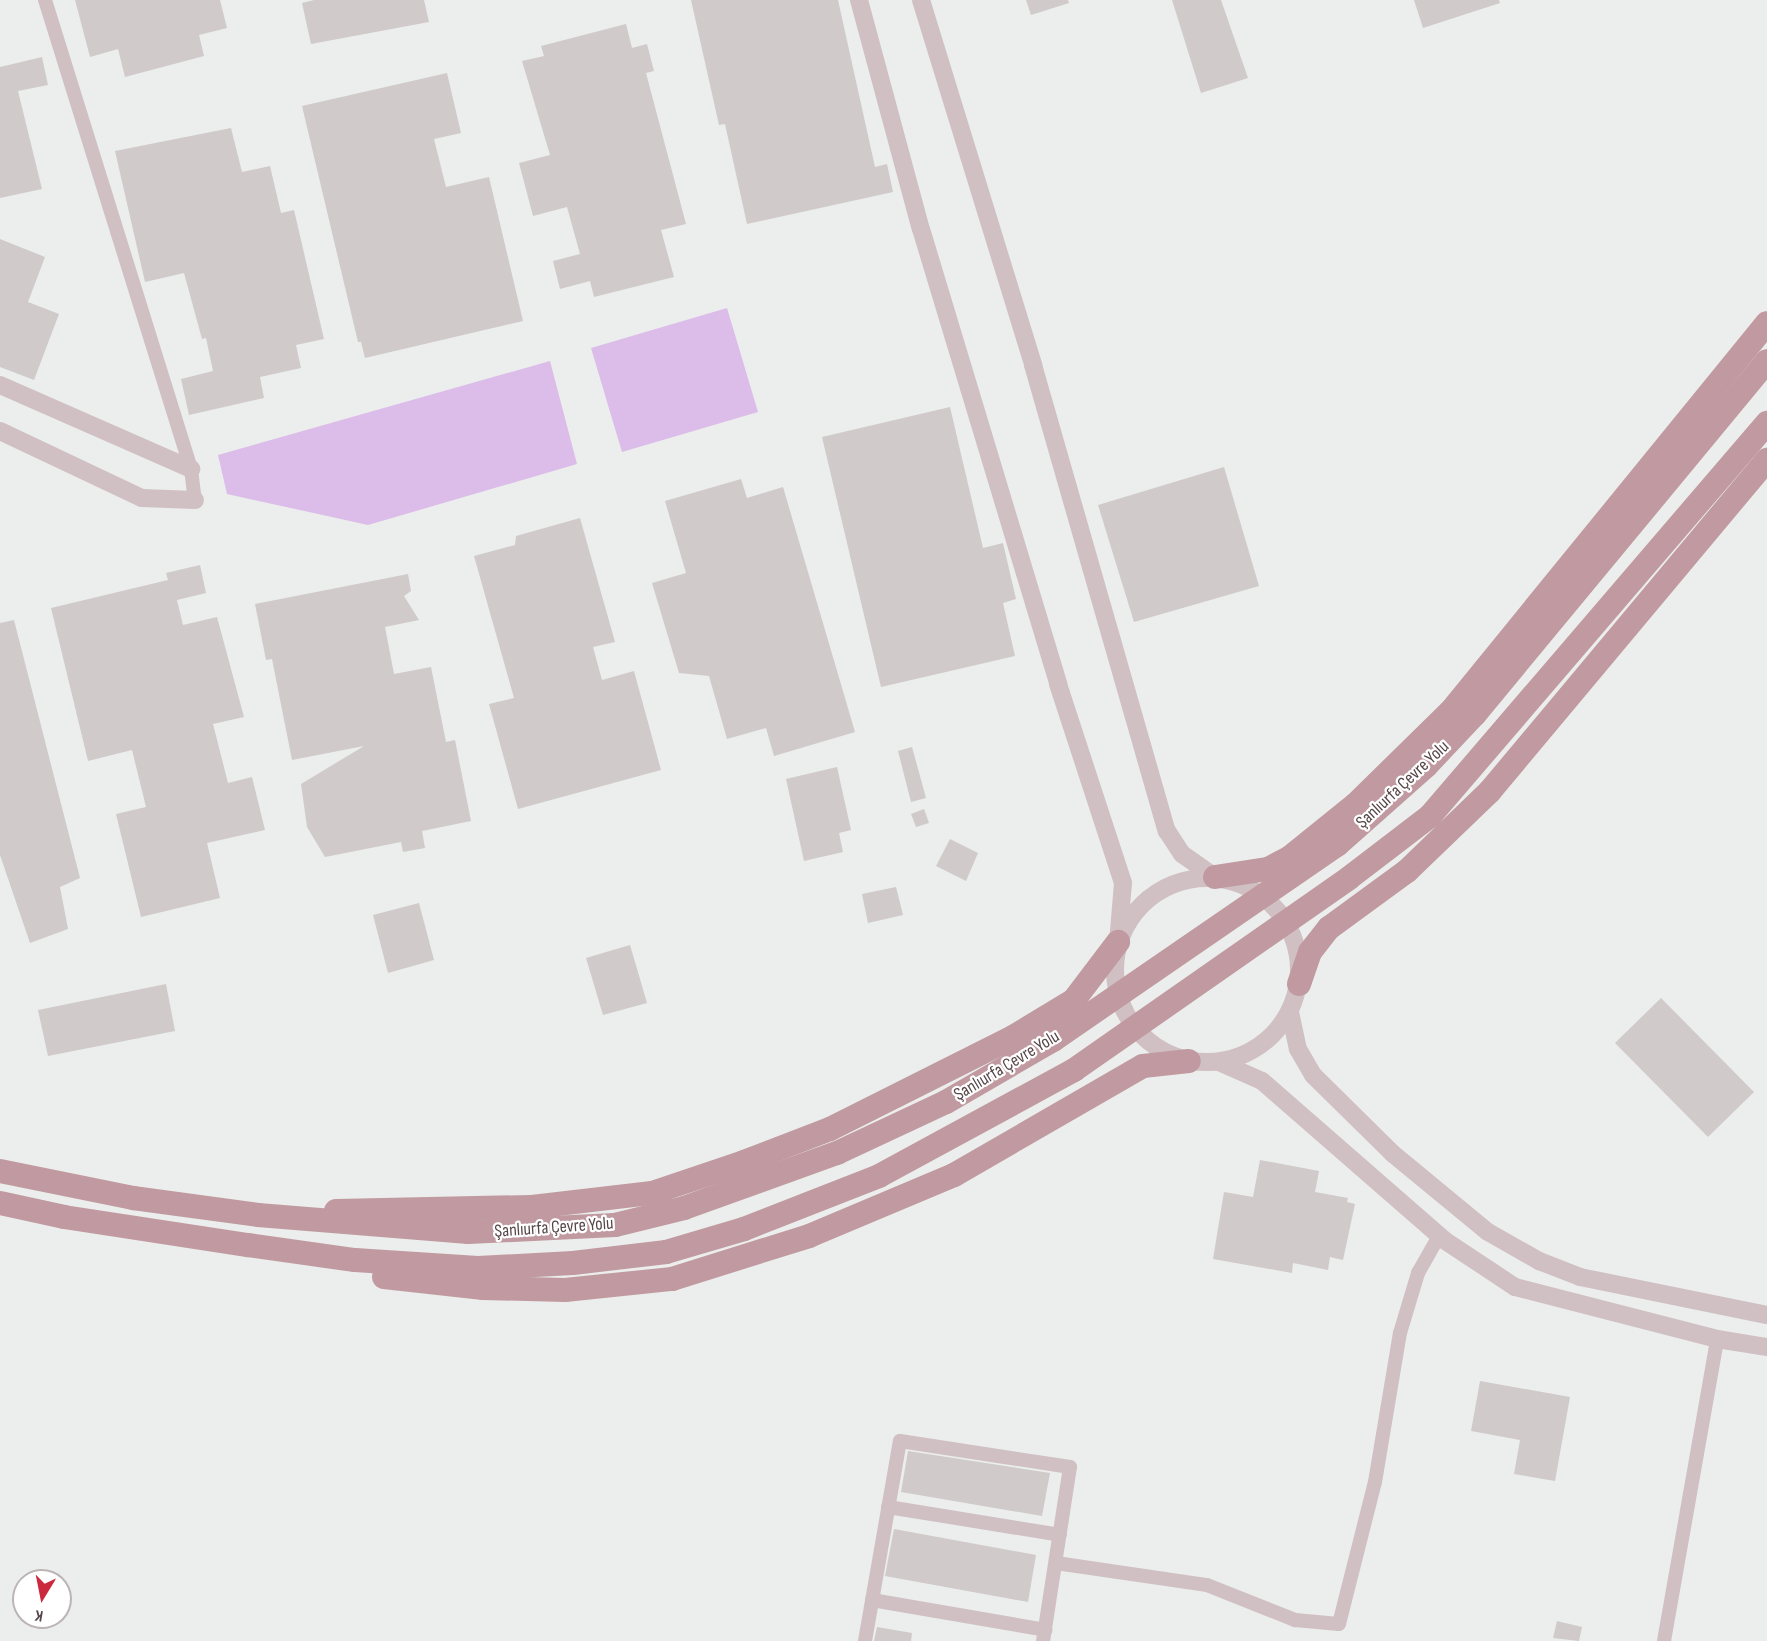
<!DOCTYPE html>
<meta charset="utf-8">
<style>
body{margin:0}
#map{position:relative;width:1767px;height:1641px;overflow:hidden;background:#ebeeec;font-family:"Sofia Sans Condensed",sans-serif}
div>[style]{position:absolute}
.green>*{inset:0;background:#dcbce9}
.building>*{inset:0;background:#d0caca}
.minor>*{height:14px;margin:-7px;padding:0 7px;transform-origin:7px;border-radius:7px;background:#d0c0c3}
.tertiary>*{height:18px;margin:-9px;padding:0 9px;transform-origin:9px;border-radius:9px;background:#d0c0c3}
.tertiary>.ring{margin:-9px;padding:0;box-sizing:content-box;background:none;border:18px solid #d0c0c3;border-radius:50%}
.trunk>*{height:24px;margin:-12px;padding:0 12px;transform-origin:12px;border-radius:12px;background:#c09aa0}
span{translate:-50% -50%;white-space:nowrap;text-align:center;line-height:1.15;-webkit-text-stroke:4.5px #fff;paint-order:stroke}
.street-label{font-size:18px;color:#574649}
.north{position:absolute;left:12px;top:1569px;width:60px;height:60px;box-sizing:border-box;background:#fff;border:2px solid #bcb5b6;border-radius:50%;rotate:190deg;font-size:16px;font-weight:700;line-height:24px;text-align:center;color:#574649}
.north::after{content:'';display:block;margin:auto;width:21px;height:27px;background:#cb293d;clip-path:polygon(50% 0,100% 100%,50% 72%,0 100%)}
</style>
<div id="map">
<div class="green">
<i style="clip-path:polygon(727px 308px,758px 412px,622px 452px,591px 348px)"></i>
<i style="clip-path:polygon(550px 361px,577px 464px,368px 525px,227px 494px,218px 455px)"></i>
</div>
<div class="building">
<i style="clip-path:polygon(75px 0,220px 0,227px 28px,199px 35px,204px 56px,125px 77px,118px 49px,90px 57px)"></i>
<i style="clip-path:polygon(314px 0,424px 0,429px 22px,311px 44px,302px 3px)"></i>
<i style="clip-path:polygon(691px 0,838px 0,875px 167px,887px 164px,893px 192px,747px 224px,725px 124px,719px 125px)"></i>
<i style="clip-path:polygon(1026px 0,1068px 0,1069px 3px,1031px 15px)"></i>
<i style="clip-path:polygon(1172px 0,1221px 0,1248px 78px,1201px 93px)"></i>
<i style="clip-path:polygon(1414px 0,1499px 0,1500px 3px,1423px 28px)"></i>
<i style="clip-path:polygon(626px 24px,632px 48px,647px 44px,654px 71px,646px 73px,686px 224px,661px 230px,674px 277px,594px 297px,590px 281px,560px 289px,553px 261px,580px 254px,567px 207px,533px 216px,519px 163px,550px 155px,522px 61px,544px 56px,541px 46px)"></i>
<i style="clip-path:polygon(42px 57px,48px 85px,18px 91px,42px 189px,0 198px,0 67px)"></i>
<i style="clip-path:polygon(447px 73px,461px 133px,434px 139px,446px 187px,489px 177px,523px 321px,365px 358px,361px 342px,358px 342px,302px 106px)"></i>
<i style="clip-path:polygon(231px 128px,242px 172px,270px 166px,281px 213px,294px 210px,324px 339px,296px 345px,301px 368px,260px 377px,264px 398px,189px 415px,181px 379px,213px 371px,206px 338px,202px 339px,184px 273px,145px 282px,115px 151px)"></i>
<i style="clip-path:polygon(0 239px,45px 257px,28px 302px,59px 314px,34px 380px,0 367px)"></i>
<i style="clip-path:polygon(950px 407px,983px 548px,1003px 543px,1016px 599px,1003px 603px,1015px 656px,881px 687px,822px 437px)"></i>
<i style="clip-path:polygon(1224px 467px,1259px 586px,1134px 622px,1098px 505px)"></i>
<i style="clip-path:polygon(741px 479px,747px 498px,783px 487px,855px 732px,774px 756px,766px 728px,727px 739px,709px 676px,679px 673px,652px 583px,686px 573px,665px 501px)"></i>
<i style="clip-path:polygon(580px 518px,615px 642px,593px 647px,602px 680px,634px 671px,661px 770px,518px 809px,489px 704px,514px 698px,474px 556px,515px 545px,516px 536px)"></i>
<i style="clip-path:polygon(200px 565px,206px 593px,177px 600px,183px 625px,217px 617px,244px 717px,213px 724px,228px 783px,252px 777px,265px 830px,207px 843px,220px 898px,141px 917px,116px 814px,146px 807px,132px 750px,88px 761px,51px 608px,168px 580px,166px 573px)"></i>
<i style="clip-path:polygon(408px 574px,411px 591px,404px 596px,419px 620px,385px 627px,394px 674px,431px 667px,446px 742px,455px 740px,471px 821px,422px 831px,425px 848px,403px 852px,401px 842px,325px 857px,307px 827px,301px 784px,364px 746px,292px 760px,272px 659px,266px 660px,255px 604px)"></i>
<i style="clip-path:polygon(14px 620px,80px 878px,60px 887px,68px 929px,30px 943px,0 855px,0 623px)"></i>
<i style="clip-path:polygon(912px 747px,926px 798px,911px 802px,898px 751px)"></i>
<i style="clip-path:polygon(837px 767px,851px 830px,839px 833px,843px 852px,804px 861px,786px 779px)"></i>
<i style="clip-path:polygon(924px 809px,929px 823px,916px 827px,911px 814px)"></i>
<i style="clip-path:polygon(950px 839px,978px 853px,966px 881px,936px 866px)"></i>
<i style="clip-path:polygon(896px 887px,903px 915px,868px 923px,862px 894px)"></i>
<i style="clip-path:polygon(419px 903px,434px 960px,388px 973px,373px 915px)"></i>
<i style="clip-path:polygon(630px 945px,647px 1003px,603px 1015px,586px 958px)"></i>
<i style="clip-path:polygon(166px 984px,175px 1031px,48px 1056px,38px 1010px)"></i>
<i style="clip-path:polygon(1661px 998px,1754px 1092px,1708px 1137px,1615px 1043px)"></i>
<i style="clip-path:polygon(1260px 1160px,1319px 1171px,1315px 1192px,1348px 1198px,1347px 1202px,1355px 1204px,1343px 1260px,1330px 1257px,1328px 1270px,1293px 1263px,1292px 1273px,1213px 1259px,1224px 1192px,1253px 1197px)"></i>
<i style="clip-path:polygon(1480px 1381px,1570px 1397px,1555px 1481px,1514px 1474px,1520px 1440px,1471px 1431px)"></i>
<i style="clip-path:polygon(908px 1451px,1050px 1473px,1042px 1516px,901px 1492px)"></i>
<i style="clip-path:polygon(894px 1529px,1036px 1555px,1028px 1602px,885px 1576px)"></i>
<i style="clip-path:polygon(1557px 1621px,1582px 1627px,1579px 1641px,1553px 1638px)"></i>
<i style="clip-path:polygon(877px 1627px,912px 1633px,911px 1641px,874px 1641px)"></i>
</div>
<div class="minor">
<i style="left:45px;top:0;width:491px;rotate:72.7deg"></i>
<i style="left:191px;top:469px;width:31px;rotate:83deg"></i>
<i style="left:888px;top:1507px;width:174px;rotate:9.2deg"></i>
<i style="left:1056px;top:1563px;width:153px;rotate:8.3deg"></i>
<i style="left:1207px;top:1585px;width:95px;rotate:21.7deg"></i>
<i style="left:1295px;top:1620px;width:44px;rotate:5.2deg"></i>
<i style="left:1339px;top:1624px;width:146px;rotate:-75.8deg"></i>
<i style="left:1375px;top:1482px;width:151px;rotate:-80.5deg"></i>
<i style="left:1400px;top:1333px;width:63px;rotate:-73.3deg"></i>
<i style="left:1418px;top:1273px;width:43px;rotate:-60.4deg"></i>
<i style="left:872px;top:1600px;width:176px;rotate:9.8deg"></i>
<i style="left:865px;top:1641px;width:203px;rotate:-80.1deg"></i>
<i style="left:900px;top:1441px;width:172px;rotate:8.7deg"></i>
<i style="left:1070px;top:1467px;width:176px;rotate:98.8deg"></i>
<i style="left:1664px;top:1641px;width:307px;rotate:-80deg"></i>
</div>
<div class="tertiary">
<i style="left:859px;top:0;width:237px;rotate:74.9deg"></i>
<i style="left:921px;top:229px;width:475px;rotate:73.2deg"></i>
<i style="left:1058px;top:684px;width:209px;rotate:71.9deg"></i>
<i style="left:1123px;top:883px;width:59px;rotate:94.8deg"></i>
<i style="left:921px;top:0;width:382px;rotate:72.9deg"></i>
<i style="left:1033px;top:365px;width:485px;rotate:74deg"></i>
<i style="left:1167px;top:831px;width:27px;rotate:57deg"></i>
<i style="left:1182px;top:854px;width:40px;rotate:34.9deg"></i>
<i style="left:0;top:385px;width:209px;rotate:23.7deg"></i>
<i style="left:0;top:431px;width:157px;rotate:25.3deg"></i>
<i style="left:142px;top:498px;width:53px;rotate:2.2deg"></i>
<i class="ring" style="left:1115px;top:878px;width:166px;height:166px"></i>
<i style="left:1290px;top:1012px;width:38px;rotate:78deg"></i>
<i style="left:1298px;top:1049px;width:30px;rotate:60deg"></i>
<i style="left:1313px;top:1075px;width:111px;rotate:44.6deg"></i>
<i style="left:1392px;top:1153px;width:124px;rotate:39.5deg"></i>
<i style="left:1488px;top:1232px;width:59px;rotate:29.6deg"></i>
<i style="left:1539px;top:1261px;width:44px;rotate:21.3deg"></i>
<i style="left:1580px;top:1277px;width:191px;rotate:11.5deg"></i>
<i style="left:1219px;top:1062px;width:47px;rotate:23.8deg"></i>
<i style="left:1262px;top:1081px;width:242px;rotate:41.1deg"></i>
<i style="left:1444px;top:1240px;width:85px;rotate:33.5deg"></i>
<i style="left:1515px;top:1287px;width:209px;rotate:14.4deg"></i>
<i style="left:1717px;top:1339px;width:51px;rotate:9.1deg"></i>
</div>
<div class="trunk">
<i style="left:1215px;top:877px;width:54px;rotate:-8.6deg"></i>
<i style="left:1268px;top:869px;width:24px;rotate:-28deg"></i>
<i style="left:1289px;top:858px;width:86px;rotate:-38.9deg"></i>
<i style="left:1356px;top:804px;width:133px;rotate:-44.4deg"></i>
<i style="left:1451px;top:711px;width:500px;rotate:-50.84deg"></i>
<i style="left:1299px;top:984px;width:34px;rotate:-71deg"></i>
<i style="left:1310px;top:952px;width:31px;rotate:-52deg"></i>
<i style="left:1329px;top:928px;width:97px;rotate:-36.2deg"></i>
<i style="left:1407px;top:871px;width:115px;rotate:-43.9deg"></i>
<i style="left:1490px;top:791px;width:432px;rotate:-50.1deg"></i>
<i style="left:0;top:1171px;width:136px;rotate:11.5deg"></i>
<i style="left:133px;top:1198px;width:126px;rotate:7.7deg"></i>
<i style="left:258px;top:1215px;width:211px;rotate:4.6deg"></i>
<i style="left:468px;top:1232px;width:147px;rotate:-2.7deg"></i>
<i style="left:615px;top:1225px;width:71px;rotate:-13.8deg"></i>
<i style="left:684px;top:1208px;width:163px;rotate:-19.8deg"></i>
<i style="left:837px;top:1153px;width:120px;rotate:-25.1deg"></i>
<i style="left:946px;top:1102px;width:124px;rotate:-30.1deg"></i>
<i style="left:1053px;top:1040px;width:345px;rotate:-34.5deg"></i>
<i style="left:1337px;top:845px;width:119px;rotate:-41.6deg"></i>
<i style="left:1426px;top:766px;width:71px;rotate:-46.7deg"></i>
<i style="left:1475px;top:714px;width:458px;rotate:-50.4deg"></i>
<i style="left:0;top:1203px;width:66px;rotate:12.3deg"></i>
<i style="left:64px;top:1217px;width:186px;rotate:8.7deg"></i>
<i style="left:248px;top:1245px;width:108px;rotate:8deg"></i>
<i style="left:355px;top:1260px;width:123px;rotate:3.7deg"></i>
<i style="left:478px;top:1268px;width:95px;rotate:-3deg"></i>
<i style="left:573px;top:1263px;width:94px;rotate:-6.7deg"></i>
<i style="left:666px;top:1252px;width:81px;rotate:-16.4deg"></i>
<i style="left:744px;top:1229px;width:145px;rotate:-21.4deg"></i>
<i style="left:879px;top:1176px;width:222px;rotate:-28.5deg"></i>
<i style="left:1074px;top:1070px;width:335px;rotate:-34.9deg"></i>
<i style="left:1349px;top:878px;width:102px;rotate:-37.4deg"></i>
<i style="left:1430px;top:816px;width:518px;rotate:-49.39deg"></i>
<i style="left:336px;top:1211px;width:196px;rotate:-1.2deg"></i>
<i style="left:532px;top:1207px;width:121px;rotate:-6.7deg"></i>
<i style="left:652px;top:1193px;width:97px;rotate:-18.6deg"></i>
<i style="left:744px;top:1162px;width:92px;rotate:-21deg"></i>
<i style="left:830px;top:1129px;width:205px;rotate:-26.7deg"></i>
<i style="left:1013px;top:1037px;width:71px;rotate:-31.2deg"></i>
<i style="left:1074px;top:1000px;width:73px;rotate:-52.8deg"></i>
<i style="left:384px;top:1277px;width:100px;rotate:6.3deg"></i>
<i style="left:483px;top:1288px;width:82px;rotate:1.4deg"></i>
<i style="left:565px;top:1290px;width:108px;rotate:-5.9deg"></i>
<i style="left:672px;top:1279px;width:144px;rotate:-17.4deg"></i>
<i style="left:809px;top:1236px;width:157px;rotate:-22.8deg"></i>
<i style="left:954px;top:1175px;width:218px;rotate:-30deg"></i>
<i style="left:1143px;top:1066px;width:46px;rotate:-6.2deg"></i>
</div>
<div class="street-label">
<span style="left:1403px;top:785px;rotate:-43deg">Şanlıurfa Çevre Yolu</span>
<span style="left:1007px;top:1066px;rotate:-31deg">Şanlıurfa Çevre Yolu</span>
<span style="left:554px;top:1228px;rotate:-4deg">Şanlıurfa Çevre Yolu</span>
</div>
<div class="north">K</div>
</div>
